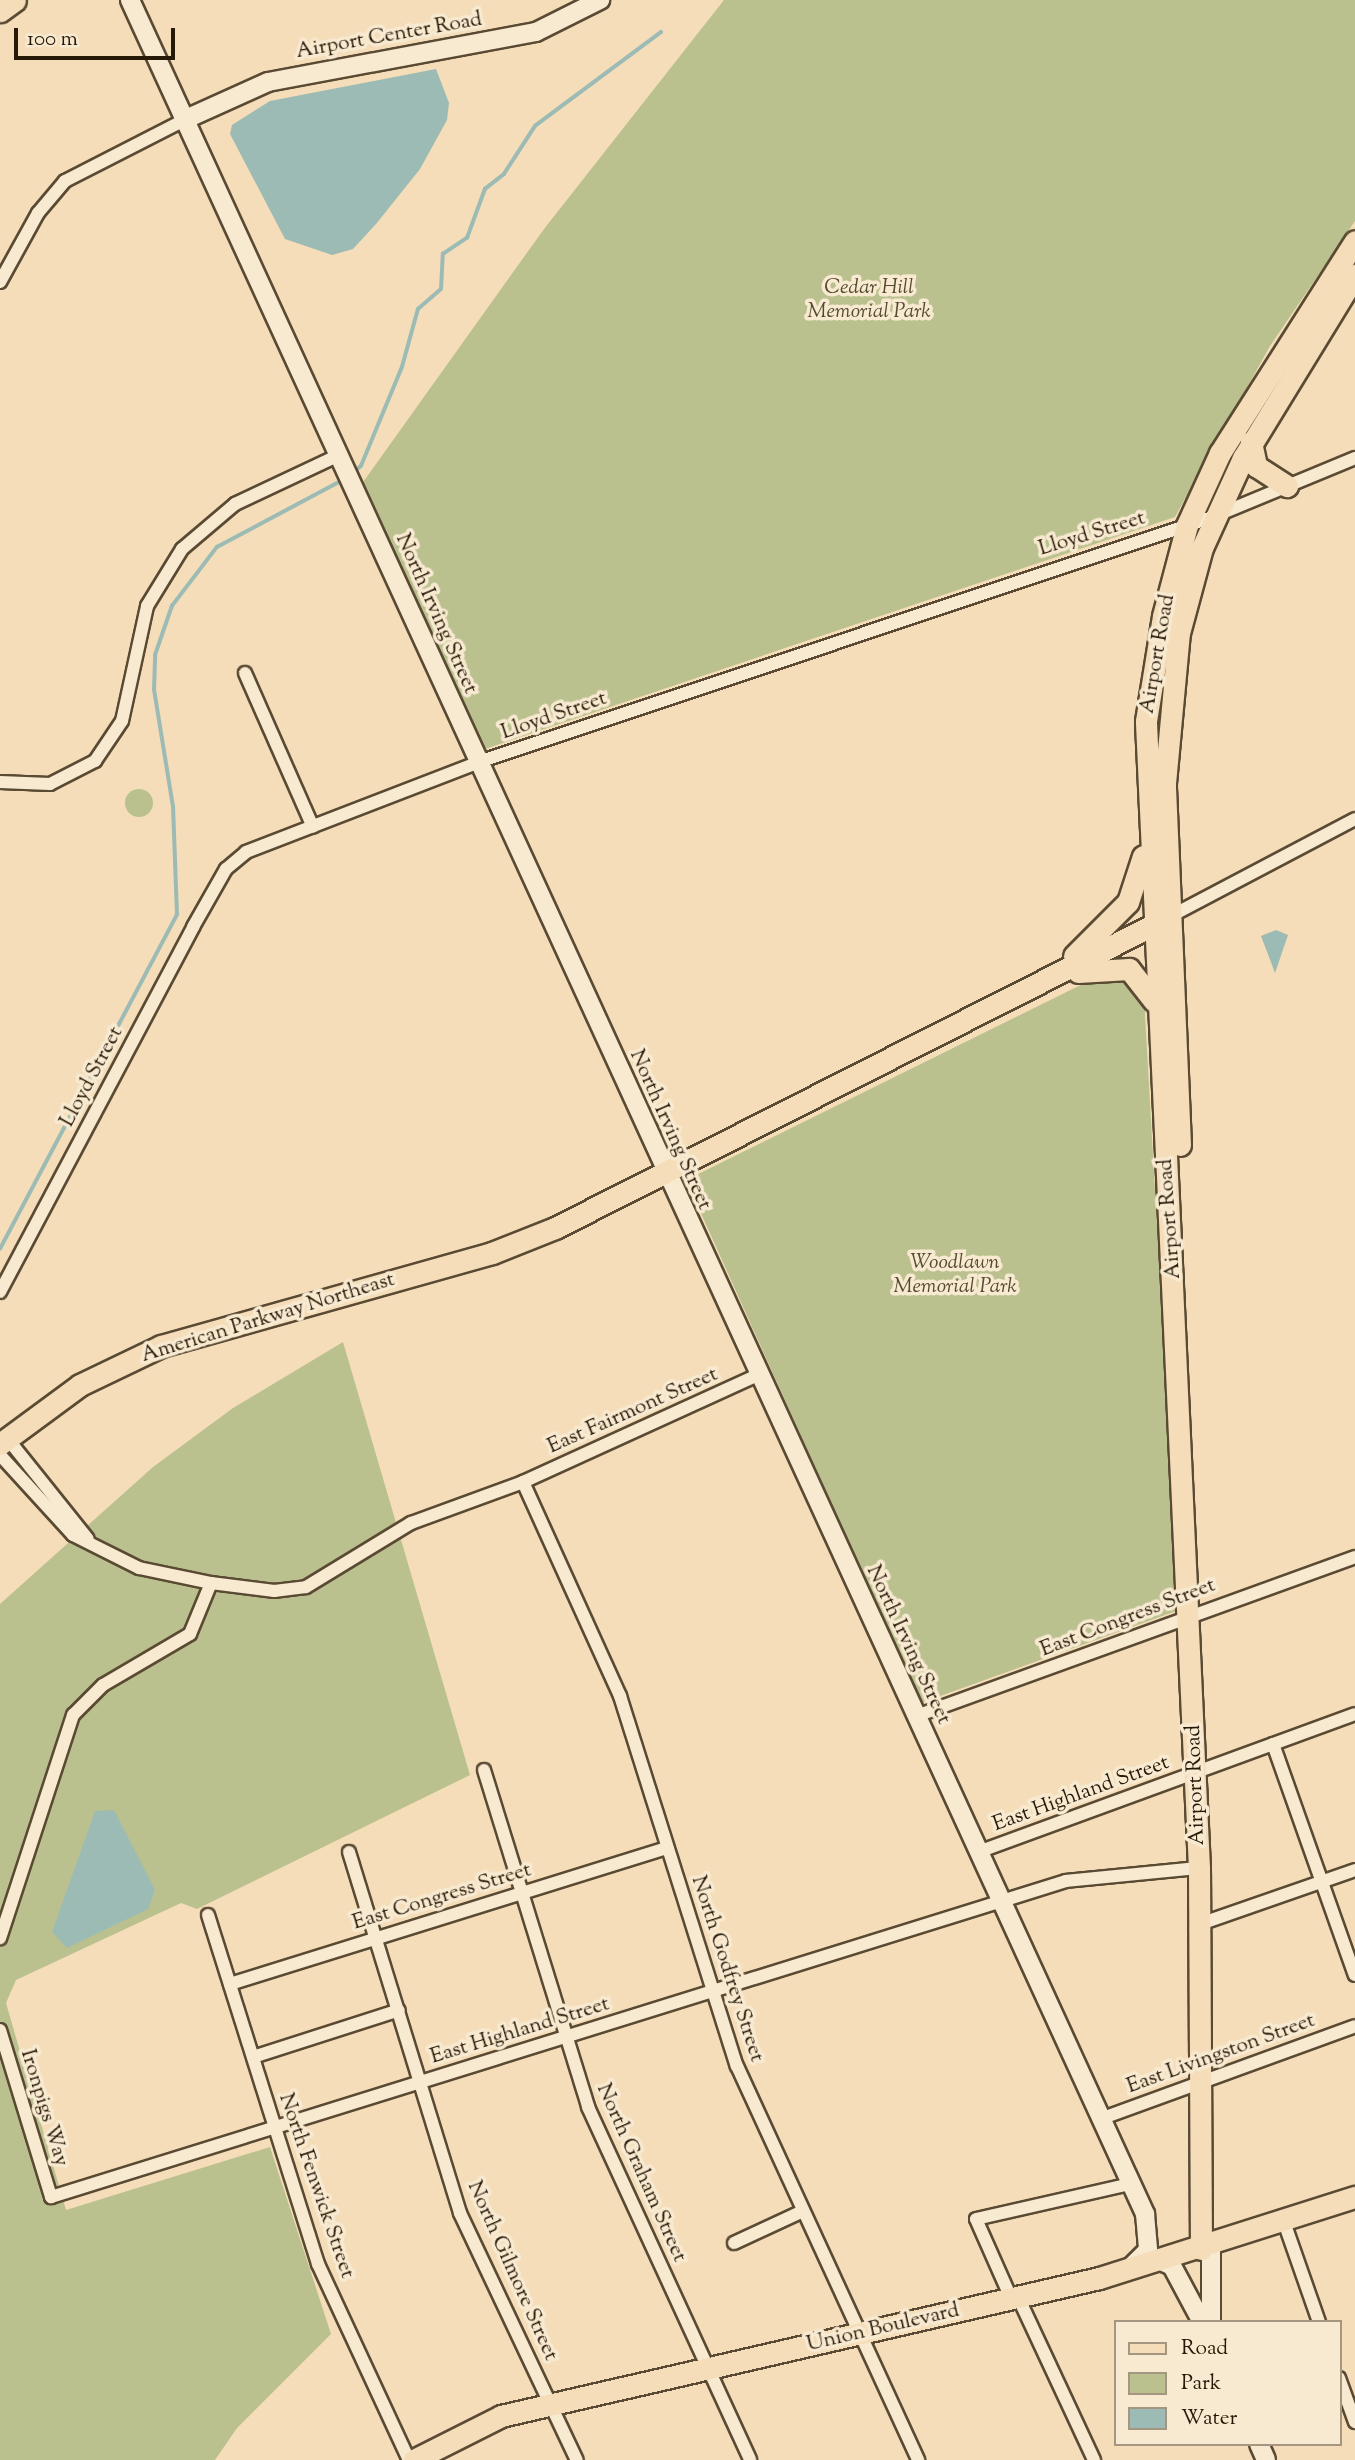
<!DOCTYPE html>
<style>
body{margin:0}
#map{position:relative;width:1355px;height:2460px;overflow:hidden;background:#f4ddb8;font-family:"Sorts Mill Goudy",serif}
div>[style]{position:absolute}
.green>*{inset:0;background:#bac18f}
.round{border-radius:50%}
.water>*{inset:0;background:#9cbbb4}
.stream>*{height:3.5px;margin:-1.75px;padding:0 1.75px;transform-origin:1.75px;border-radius:1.75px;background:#9cbbb4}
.roads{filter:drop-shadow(2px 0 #5a4a33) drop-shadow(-2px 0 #5a4a33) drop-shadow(0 2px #5a4a33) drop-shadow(0 -2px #5a4a33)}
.street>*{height:12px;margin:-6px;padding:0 6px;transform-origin:6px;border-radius:6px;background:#f8e9d1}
.secondary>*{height:18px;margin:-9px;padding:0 9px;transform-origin:9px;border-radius:9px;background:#f8e9d1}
.primary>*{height:21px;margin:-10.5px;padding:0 10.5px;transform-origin:10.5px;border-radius:10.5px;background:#f4ddb8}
.highway>*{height:23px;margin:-11.5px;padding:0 11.5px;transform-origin:11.5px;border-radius:11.5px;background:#f4ddb8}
span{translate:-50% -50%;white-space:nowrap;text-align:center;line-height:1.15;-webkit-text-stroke:7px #f8e9d1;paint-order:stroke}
.street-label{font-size:21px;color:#271907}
.park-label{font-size:21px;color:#534b30;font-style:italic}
.legend{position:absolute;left:1114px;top:2320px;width:228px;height:126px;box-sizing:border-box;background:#f8e9d1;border:2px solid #a49680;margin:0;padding:9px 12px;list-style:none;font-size:21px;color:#271907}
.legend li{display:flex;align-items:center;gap:14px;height:35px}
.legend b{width:35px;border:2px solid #a49680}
.scale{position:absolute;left:14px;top:28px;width:161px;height:32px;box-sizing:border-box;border:4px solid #271907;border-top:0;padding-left:9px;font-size:21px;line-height:24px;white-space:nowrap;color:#271907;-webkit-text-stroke:5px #f8e9d1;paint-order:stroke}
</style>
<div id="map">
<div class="green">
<i style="clip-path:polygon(724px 0,1355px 0,1355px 221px,1270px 346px,1175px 517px,485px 749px,477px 744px,361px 485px,544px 229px)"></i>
<i class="round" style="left:125px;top:789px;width:28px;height:28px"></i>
<i style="clip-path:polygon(1107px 972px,1119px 974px,1144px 998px,1179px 1610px,921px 1703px,686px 1180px)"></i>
<i style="clip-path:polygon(343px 1342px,470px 1775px,197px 1909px,181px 1903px,16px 1980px,6px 2003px,66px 2210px,270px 2147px,331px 2334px,237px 2428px,215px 2460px,0 2460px,0 1604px,153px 1467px,233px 1408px)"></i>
</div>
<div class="water">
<i style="clip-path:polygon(436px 69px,449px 103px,447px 120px,420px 169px,376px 224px,353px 249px,332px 255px,285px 239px,230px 134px,232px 125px,270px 101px)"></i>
<i style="clip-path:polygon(1276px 930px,1288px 935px,1275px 973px,1261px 936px)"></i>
<i style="clip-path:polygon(114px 1810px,155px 1890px,148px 1909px,67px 1948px,52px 1932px,95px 1811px)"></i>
</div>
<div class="stream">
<i style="left:352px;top:473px;width:11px;rotate:-38deg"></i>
<i style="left:361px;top:466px;width:107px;rotate:-67.5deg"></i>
<i style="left:402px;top:367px;width:60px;rotate:-74.6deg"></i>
<i style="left:418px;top:309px;width:30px;rotate:-41deg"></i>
<i style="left:441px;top:289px;width:35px;rotate:-87deg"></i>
<i style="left:443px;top:254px;width:29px;rotate:-34deg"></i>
<i style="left:467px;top:238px;width:52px;rotate:-69.8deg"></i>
<i style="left:485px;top:189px;width:24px;rotate:-38deg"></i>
<i style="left:504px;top:174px;width:57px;rotate:-57.1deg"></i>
<i style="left:535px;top:126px;width:157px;rotate:-36.7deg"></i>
<i style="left:0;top:1249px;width:378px;rotate:-62.1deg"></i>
<i style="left:177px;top:915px;width:108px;rotate:-92.1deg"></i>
<i style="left:173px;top:807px;width:119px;rotate:-99.2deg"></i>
<i style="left:154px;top:690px;width:35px;rotate:-88deg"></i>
<i style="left:155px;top:655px;width:52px;rotate:-70.9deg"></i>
<i style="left:172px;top:606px;width:74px;rotate:-52.7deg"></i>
<i style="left:217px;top:547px;width:143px;rotate:-28deg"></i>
</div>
<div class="roads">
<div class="street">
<i style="left:0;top:282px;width:79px;rotate:-61.2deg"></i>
<i style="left:38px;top:213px;width:42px;rotate:-49.8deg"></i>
<i style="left:65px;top:181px;width:136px;rotate:-27.1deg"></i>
<i style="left:245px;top:673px;width:168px;rotate:66.2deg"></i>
<i style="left:0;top:782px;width:50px;rotate:2.3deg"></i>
<i style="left:50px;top:784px;width:51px;rotate:-27.1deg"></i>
<i style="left:95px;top:761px;width:48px;rotate:-56deg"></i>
<i style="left:122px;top:721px;width:118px;rotate:-77.7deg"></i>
<i style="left:147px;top:606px;width:67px;rotate:-58.4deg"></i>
<i style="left:182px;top:549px;width:70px;rotate:-40.3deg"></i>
<i style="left:235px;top:504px;width:115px;rotate:-25.2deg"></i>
<i style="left:1171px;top:916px;width:208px;rotate:-27.8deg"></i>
<i style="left:0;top:1292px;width:413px;rotate:-62.1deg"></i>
<i style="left:193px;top:927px;width:67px;rotate:-60.4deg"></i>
<i style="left:226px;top:869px;width:26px;rotate:-40deg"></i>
<i style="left:246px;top:852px;width:250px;rotate:-21.1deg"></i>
<i style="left:479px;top:762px;width:776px;rotate:-18.48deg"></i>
<i style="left:1215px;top:516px;width:152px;rotate:-22.5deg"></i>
<i style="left:7px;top:1438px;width:129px;rotate:51.3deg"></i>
<i style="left:0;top:1455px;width:108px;rotate:47.6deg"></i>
<i style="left:73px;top:1535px;width:74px;rotate:26.6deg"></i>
<i style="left:139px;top:1568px;width:74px;rotate:11.8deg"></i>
<i style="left:211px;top:1583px;width:55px;rotate:112.4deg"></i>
<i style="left:190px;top:1634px;width:101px;rotate:149.6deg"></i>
<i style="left:103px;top:1685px;width:42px;rotate:135deg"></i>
<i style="left:73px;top:1715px;width:235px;rotate:108.1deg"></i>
<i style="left:523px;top:1482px;width:235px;rotate:65.6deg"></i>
<i style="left:620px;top:1696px;width:388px;rotate:72.5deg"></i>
<i style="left:737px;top:2066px;width:434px;rotate:65.3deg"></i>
<i style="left:211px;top:1583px;width:64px;rotate:7.2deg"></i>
<i style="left:274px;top:1591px;width:32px;rotate:-7deg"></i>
<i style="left:306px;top:1587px;width:123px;rotate:-31.4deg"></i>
<i style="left:411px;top:1523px;width:119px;rotate:-20.1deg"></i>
<i style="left:523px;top:1482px;width:258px;rotate:-24.5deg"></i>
<i style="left:916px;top:1716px;width:467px;rotate:-19.9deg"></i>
<i style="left:1273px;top:1744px;width:245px;rotate:70.5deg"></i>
<i style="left:484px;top:1770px;width:353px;rotate:72.8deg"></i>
<i style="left:588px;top:2107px;width:388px;rotate:65.3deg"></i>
<i style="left:349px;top:1852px;width:378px;rotate:72.9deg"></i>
<i style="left:460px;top:2213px;width:273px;rotate:64.7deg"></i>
<i style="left:978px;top:1852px;width:401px;rotate:-20.1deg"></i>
<i style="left:208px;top:1915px;width:366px;rotate:72.5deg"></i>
<i style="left:318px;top:2264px;width:216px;rotate:65.1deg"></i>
<i style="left:1200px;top:1924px;width:164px;rotate:-19.2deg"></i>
<i style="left:230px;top:1984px;width:458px;rotate:-17.3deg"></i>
<i style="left:0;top:2030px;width:175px;rotate:73deg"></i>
<i style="left:51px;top:2197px;width:1063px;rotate:-17.29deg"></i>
<i style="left:1066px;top:1881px;width:134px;rotate:-5.6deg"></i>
<i style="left:253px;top:2057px;width:153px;rotate:-17.8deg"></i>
<i style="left:1100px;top:2119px;width:271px;rotate:-20deg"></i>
<i style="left:1284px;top:2222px;width:106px;rotate:70.7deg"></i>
<i style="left:734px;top:2243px;width:76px;rotate:-24.9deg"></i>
<i style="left:1018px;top:2297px;width:180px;rotate:65deg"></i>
<i style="left:1011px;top:2298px;width:86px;rotate:-113.9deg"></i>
<i style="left:976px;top:2219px;width:158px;rotate:-12.8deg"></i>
<i style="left:1339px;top:2378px;width:47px;rotate:70deg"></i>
</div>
<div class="secondary">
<i style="left:130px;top:0;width:2436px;rotate:65.37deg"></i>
<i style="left:1145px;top:2214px;width:36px;rotate:85deg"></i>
<i style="left:1148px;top:2250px;width:25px;rotate:135deg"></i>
<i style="left:186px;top:119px;width:90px;rotate:-24.3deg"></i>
<i style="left:268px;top:82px;width:273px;rotate:-10.6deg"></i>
<i style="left:536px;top:32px;width:72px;rotate:-26.6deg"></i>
<i style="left:1161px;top:2261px;width:12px;rotate:24deg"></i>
<i style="left:1172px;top:2266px;width:64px;rotate:61.8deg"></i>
<i style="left:1211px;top:2322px;width:76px;rotate:-90deg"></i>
<i style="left:1259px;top:2444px;width:17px;rotate:66deg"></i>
</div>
<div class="primary">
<i style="left:1251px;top:442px;width:25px;rotate:78deg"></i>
<i style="left:1256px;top:466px;width:37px;rotate:33deg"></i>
<i style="left:1074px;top:956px;width:76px;rotate:-45deg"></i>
<i style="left:1128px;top:902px;width:48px;rotate:-71.9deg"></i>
<i style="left:1078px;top:972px;width:51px;rotate:-3.4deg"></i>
<i style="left:1129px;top:969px;width:41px;rotate:52deg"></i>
<i style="left:1180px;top:1145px;width:362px;rotate:-92.4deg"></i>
<i style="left:1165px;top:783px;width:151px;rotate:-84.7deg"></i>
<i style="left:1179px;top:633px;width:88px;rotate:-74.9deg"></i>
<i style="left:1202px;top:548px;width:99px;rotate:-65.5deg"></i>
<i style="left:1243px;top:458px;width:215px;rotate:-58.5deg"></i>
<i style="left:0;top:1444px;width:99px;rotate:-36.4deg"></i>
<i style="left:80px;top:1385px;width:90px;rotate:-25.7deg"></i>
<i style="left:161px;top:1346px;width:344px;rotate:-15.7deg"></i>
<i style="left:492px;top:1253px;width:68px;rotate:-21.6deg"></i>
<i style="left:555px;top:1228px;width:682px;rotate:-26.87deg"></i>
<i style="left:1201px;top:2249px;width:381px;rotate:-90.3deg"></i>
<i style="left:1199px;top:1868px;width:1148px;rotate:-92.65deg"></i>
<i style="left:1146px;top:721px;width:106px;rotate:-80.8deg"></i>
<i style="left:1163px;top:616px;width:94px;rotate:-75.2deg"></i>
<i style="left:1187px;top:525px;width:79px;rotate:-65.4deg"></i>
<i style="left:1220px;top:453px;width:251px;rotate:-57.5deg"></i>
<i style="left:414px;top:2460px;width:97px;rotate:-26.8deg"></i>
<i style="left:501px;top:2416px;width:614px;rotate:-12.99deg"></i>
<i style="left:1099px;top:2278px;width:269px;rotate:-17.6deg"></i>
</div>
<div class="highway">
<i style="left:0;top:10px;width:17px;rotate:-36deg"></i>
</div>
</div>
<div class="street-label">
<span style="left:389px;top:36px;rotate:-10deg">Airport Center Road</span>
<span style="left:1092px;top:534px;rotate:-17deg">Lloyd Street</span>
<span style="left:436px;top:614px;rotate:66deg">North Irving Street</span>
<span style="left:1158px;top:654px;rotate:-80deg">Airport Road</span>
<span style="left:554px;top:716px;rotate:-19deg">Lloyd Street</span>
<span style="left:92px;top:1077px;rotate:-62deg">Lloyd Street</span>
<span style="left:670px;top:1130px;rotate:66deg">North Irving Street</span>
<span style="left:1170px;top:1219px;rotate:-94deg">Airport Road</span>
<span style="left:268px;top:1318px;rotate:-17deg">American Parkway Northeast</span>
<span style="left:633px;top:1411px;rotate:-24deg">East Fairmont Street</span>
<span style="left:1128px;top:1618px;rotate:-21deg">East Congress Street</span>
<span style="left:908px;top:1645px;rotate:65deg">North Irving Street</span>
<span style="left:1196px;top:1785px;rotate:-92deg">Airport Road</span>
<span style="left:1081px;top:1794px;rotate:-20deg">East Highland Street</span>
<span style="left:442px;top:1897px;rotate:-17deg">East Congress Street</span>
<span style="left:727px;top:1969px;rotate:72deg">North Godfrey Street</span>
<span style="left:520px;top:2031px;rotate:-17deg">East Highland Street</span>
<span style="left:1221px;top:2054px;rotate:-20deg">East Livingston Street</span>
<span style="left:44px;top:2108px;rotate:73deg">Ironpigs Way</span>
<span style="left:641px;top:2173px;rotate:66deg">North Graham Street</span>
<span style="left:316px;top:2186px;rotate:71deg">North Fenwick Street</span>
<span style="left:512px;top:2271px;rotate:66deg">North Gilmore Street</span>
<span style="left:883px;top:2328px;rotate:-13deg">Union Boulevard</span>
</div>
<div class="park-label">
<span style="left:869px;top:300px">Cedar Hill<br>Memorial Park</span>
<span style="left:955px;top:1275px">Woodlawn<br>Memorial Park</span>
</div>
<ul class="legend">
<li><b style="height:9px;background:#f4ddb8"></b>Road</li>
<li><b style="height:19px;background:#bac18f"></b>Park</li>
<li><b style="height:19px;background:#9cbbb4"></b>Water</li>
</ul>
<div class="scale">100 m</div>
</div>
